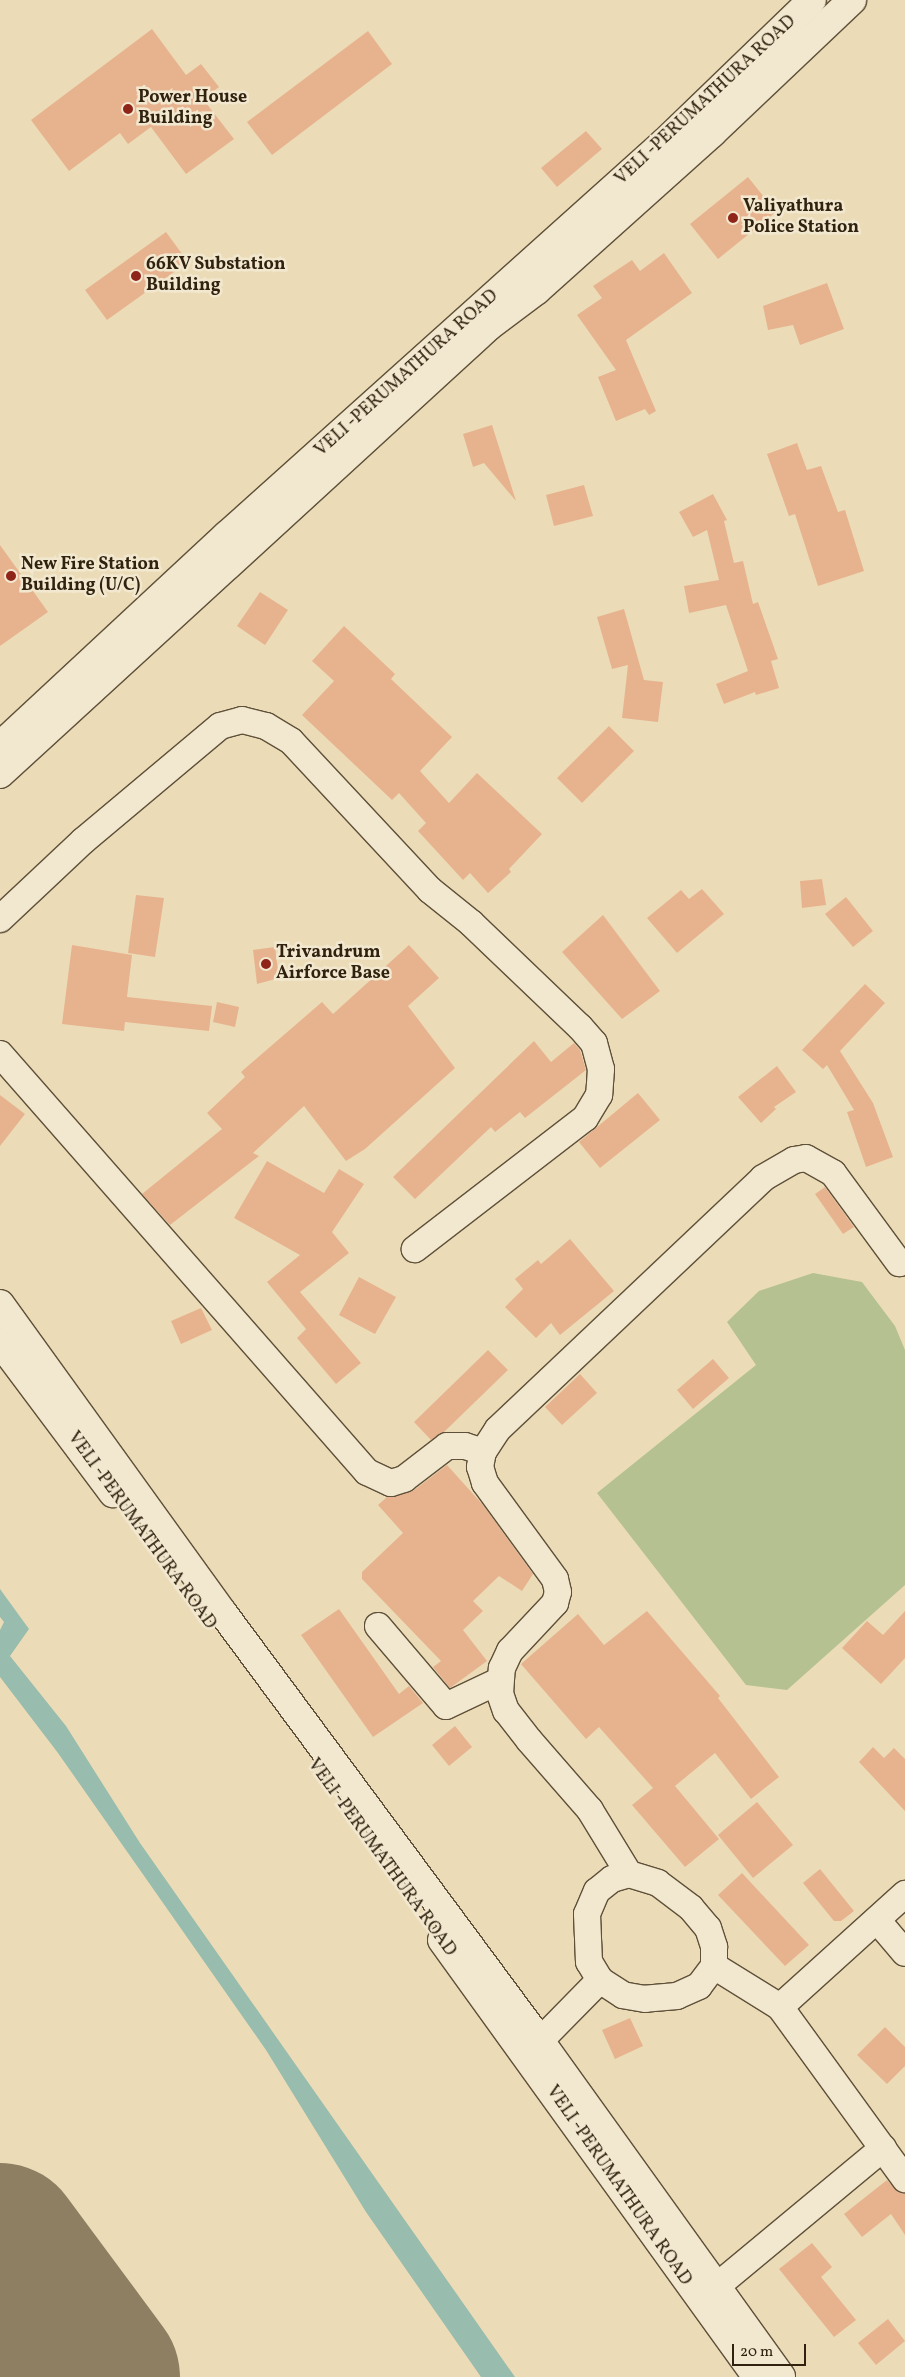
<!DOCTYPE html>
<style>
body{margin:0}
#map{position:relative;width:905px;height:2377px;overflow:hidden;background:#ebdcb7;font-family:Vollkorn,serif}
div>[style]{position:absolute}
.green>*{inset:0;background:#b5c190}
.water>*{inset:0;background:#98bcad}
.runway>*{height:166px;margin:-83px;padding:0 83px;transform-origin:83px;border-radius:83px;background:#8e7f63}
.building>*{inset:0;background:#e7b38f}
.roads{filter:drop-shadow(1px 0 #5f5039) drop-shadow(-1px 0 #5f5039) drop-shadow(0 1px #5f5039) drop-shadow(0 -1px #5f5039)}
.street>*{height:26px;margin:-13px;padding:0 13px;transform-origin:13px;border-radius:13px;background:#f2e8d0}
.secondary>*{height:28px;margin:-14px;padding:0 14px;transform-origin:14px;border-radius:14px;background:#f2e8d0}
.dots>*{width:14px;height:14px;translate:-50% -50%;box-sizing:border-box;border:2px solid #f2e8d0;border-radius:50%}
span{translate:-50% -50%;white-space:nowrap;text-align:center;line-height:1.15;-webkit-text-stroke:5px #f2e8d0;paint-order:stroke}
.poi-label{font-size:18px;color:#30220f;font-weight:700}
.left{translate:0 -50%;text-align:left}
.street-label{font-size:18px;color:#30220f}
.scale{position:absolute;left:732px;top:2344px;width:74px;height:22px;box-sizing:border-box;border:2px solid #30220f;border-top:0;padding-left:6px;font-size:15px;line-height:18px;white-space:nowrap;color:#30220f;-webkit-text-stroke:4px #f2e8d0;paint-order:stroke}
</style>
<div id="map">
<div class="green">
<i style="clip-path:polygon(813px 1273px,862px 1282px,895px 1326px,905px 1350px,905px 1585px,787px 1690px,746px 1685px,597px 1493px,756px 1365px,727px 1322px,759px 1291px)"></i>
</div>
<div class="water">
<i style="clip-path:polygon(0 1589px,29px 1629px,10px 1656px,66px 1726px,140px 1843px,515px 2377px,481px 2377px,366px 2212px,266px 2050px,58px 1753px,0 1677px,0 1630px,4px 1622px,0 1617px)"></i>
</div>
<div class="runway">
<i style="left:0;top:2246px;width:163px;rotate:53.5deg"></i>
</div>
<div class="building">
<i style="clip-path:polygon(152px 29px,186px 75px,201px 64px,219px 87px,203px 99px,234px 139px,186px 174px,151px 127px,128px 144px,120px 133px,69px 171px,31px 120px)"></i>
<i style="clip-path:polygon(368px 31px,392px 64px,272px 155px,247px 122px)"></i>
<i style="clip-path:polygon(586px 131px,602px 149px,557px 187px,541px 168px)"></i>
<i style="clip-path:polygon(748px 177px,776px 212px,718px 259px,690px 224px)"></i>
<i style="clip-path:polygon(166px 232px,188px 262px,107px 320px,85px 290px)"></i>
<i style="clip-path:polygon(664px 253px,692px 293px,626px 340px,656px 411px,649px 415px,645px 409px,616px 421px,598px 377px,616px 370px,577px 315px,602px 298px,593px 286px,632px 260px,640px 271px)"></i>
<i style="clip-path:polygon(827px 283px,844px 329px,800px 345px,793px 325px,768px 330px,763px 306px)"></i>
<i style="clip-path:polygon(492px 425px,516px 501px,484px 463px,473px 467px,463px 434px)"></i>
<i style="clip-path:polygon(797px 443px,807px 470px,821px 466px,838px 512px,845px 510px,864px 571px,818px 586px,795px 514px,789px 516px,767px 454px)"></i>
<i style="clip-path:polygon(584px 485px,593px 516px,554px 526px,546px 495px)"></i>
<i style="clip-path:polygon(713px 494px,727px 520px,724px 521px,734px 563px,743px 561px,753px 604px,758px 602px,778px 659px,771px 661px,779px 688px,756px 695px,755px 692px,724px 704px,716px 684px,748px 671px,726px 605px,689px 613px,684px 586px,719px 580px,707px 530px,693px 537px,679px 512px)"></i>
<i style="clip-path:polygon(0 545px,48px 612px,0 646px)"></i>
<i style="clip-path:polygon(260px 592px,288px 610px,265px 645px,237px 626px)"></i>
<i style="clip-path:polygon(624px 609px,644px 680px,663px 682px,658px 722px,622px 718px,628px 665px,612px 669px,597px 617px)"></i>
<i style="clip-path:polygon(344px 626px,395px 674px,391px 679px,452px 737px,420px 771px,449px 803px,477px 773px,542px 834px,509px 869px,511px 872px,488px 893px,470px 873px,463px 880px,418px 831px,426px 823px,399px 793px,392px 800px,302px 715px,334px 681px,312px 661px)"></i>
<i style="clip-path:polygon(609px 726px,634px 751px,582px 803px,557px 778px)"></i>
<i style="clip-path:polygon(822px 879px,826px 905px,802px 908px,800px 881px)"></i>
<i style="clip-path:polygon(702px 889px,724px 914px,677px 953px,647px 918px,681px 890px,689px 899px)"></i>
<i style="clip-path:polygon(136px 895px,164px 898px,155px 957px,128px 953px)"></i>
<i style="clip-path:polygon(846px 897px,873px 931px,853px 947px,825px 914px)"></i>
<i style="clip-path:polygon(603px 915px,660px 991px,622px 1019px,562px 952px)"></i>
<i style="clip-path:polygon(72px 945px,132px 955px,127px 997px,212px 1006px,209px 1031px,125px 1022px,124px 1031px,62px 1024px)"></i>
<i style="clip-path:polygon(409px 945px,439px 978px,408px 1006px,455px 1068px,365px 1149px,346px 1161px,304px 1106px,253px 1153px,259px 1156px,170px 1225px,142px 1194px,222px 1129px,207px 1113px,245px 1077px,241px 1072px,322px 1002px,333px 1014px)"></i>
<i style="clip-path:polygon(275px 947px,279px 978px,257px 984px,253px 950px)"></i>
<i style="clip-path:polygon(865px 984px,885px 1003px,840px 1051px,873px 1103px,893px 1157px,866px 1167px,847px 1112px,854px 1110px,827px 1065px,823px 1069px,802px 1050px)"></i>
<i style="clip-path:polygon(217px 1002px,239px 1007px,235px 1027px,213px 1022px)"></i>
<i style="clip-path:polygon(534px 1041px,551px 1062px,574px 1043px,580px 1050px,586px 1070px,525px 1118px,520px 1112px,495px 1132px,491px 1127px,415px 1199px,393px 1177px)"></i>
<i style="clip-path:polygon(777px 1066px,796px 1092px,774px 1107px,776px 1109px,761px 1123px,738px 1097px)"></i>
<i style="clip-path:polygon(638px 1093px,660px 1120px,600px 1168px,579px 1142px)"></i>
<i style="clip-path:polygon(0 1095px,25px 1114px,0 1146px)"></i>
<i style="clip-path:polygon(267px 1161px,324px 1193px,339px 1169px,364px 1184px,332px 1232px,349px 1253px,300px 1292px,361px 1363px,336px 1384px,297px 1338px,306px 1329px,267px 1282px,300px 1255px,234px 1218px)"></i>
<i style="clip-path:polygon(825px 1187px,854px 1227px,843px 1234px,815px 1194px)"></i>
<i style="clip-path:polygon(570px 1239px,614px 1291px,560px 1335px,551px 1323px,536px 1338px,505px 1307px,523px 1289px,515px 1279px,538px 1260px,541px 1264px)"></i>
<i style="clip-path:polygon(359px 1277px,396px 1297px,375px 1334px,339px 1315px)"></i>
<i style="clip-path:polygon(201px 1308px,212px 1330px,181px 1344px,171px 1321px)"></i>
<i style="clip-path:polygon(488px 1350px,508px 1370px,444px 1432px,431px 1440px,414px 1422px)"></i>
<i style="clip-path:polygon(713px 1359px,729px 1378px,693px 1409px,677px 1390px)"></i>
<i style="clip-path:polygon(580px 1374px,597px 1393px,562px 1425px,545px 1407px)"></i>
<i style="clip-path:polygon(447px 1465px,483px 1505px,533px 1574px,522px 1591px,499px 1576px,473px 1601px,483px 1611px,463px 1630px,487px 1661px,450px 1688px,433px 1667px,441px 1661px,362px 1579px,362px 1572px,403px 1533px,378px 1505px,387px 1497px,413px 1491px)"></i>
<i style="clip-path:polygon(339px 1609px,399px 1694px,409px 1686px,423px 1703px,373px 1737px,301px 1635px)"></i>
<i style="clip-path:polygon(647px 1611px,720px 1696px,718px 1698px,779px 1777px,751px 1799px,715px 1753px,675px 1786px,719px 1839px,685px 1867px,632px 1805px,653px 1788px,599px 1727px,586px 1739px,521px 1664px,578px 1614px,604px 1645px)"></i>
<i style="clip-path:polygon(905px 1611px,905px 1658px,881px 1684px,842px 1648px,867px 1621px,883px 1635px)"></i>
<i style="clip-path:polygon(455px 1726px,472px 1747px,449px 1766px,432px 1745px)"></i>
<i style="clip-path:polygon(873px 1747px,884px 1758px,894px 1748px,905px 1759px,905px 1811px,859px 1762px)"></i>
<i style="clip-path:polygon(757px 1802px,793px 1845px,753px 1878px,718px 1835px)"></i>
<i style="clip-path:polygon(820px 1869px,854px 1911px,841px 1921px,834px 1921px,803px 1883px)"></i>
<i style="clip-path:polygon(742px 1873px,809px 1945px,785px 1966px,718px 1895px)"></i>
<i style="clip-path:polygon(630px 2018px,643px 2046px,615px 2059px,602px 2030px)"></i>
<i style="clip-path:polygon(885px 2027px,905px 2047px,905px 2066px,887px 2084px,857px 2055px)"></i>
<i style="clip-path:polygon(887px 2180px,898px 2192px,905px 2194px,905px 2235px,891px 2214px,862px 2237px,844px 2214px)"></i>
<i style="clip-path:polygon(812px 2243px,832px 2267px,821px 2277px,856px 2320px,834px 2337px,779px 2269px)"></i>
<i style="clip-path:polygon(888px 2319px,905px 2341px,876px 2365px,858px 2343px)"></i>
</div>
<div class="roads">
<div class="street">
<i style="left:0;top:919px;width:114px;rotate:-43.2deg"></i>
<i style="left:83px;top:841px;width:179px;rotate:-40deg"></i>
<i style="left:220px;top:726px;width:23px;rotate:-15deg"></i>
<i style="left:242px;top:720px;width:25px;rotate:14deg"></i>
<i style="left:266px;top:726px;width:29px;rotate:31deg"></i>
<i style="left:291px;top:741px;width:204px;rotate:47deg"></i>
<i style="left:430px;top:890px;width:53px;rotate:38.8deg"></i>
<i style="left:471px;top:923px;width:151px;rotate:43.7deg"></i>
<i style="left:580px;top:1027px;width:21px;rotate:49deg"></i>
<i style="left:594px;top:1043px;width:27px;rotate:75deg"></i>
<i style="left:601px;top:1069px;width:26px;rotate:94deg"></i>
<i style="left:599px;top:1095px;width:27px;rotate:121deg"></i>
<i style="left:585px;top:1118px;width:215px;rotate:142.4deg"></i>
<i style="left:0;top:1054px;width:556px;rotate:48.72deg"></i>
<i style="left:367px;top:1472px;width:26px;rotate:25deg"></i>
<i style="left:391px;top:1483px;width:14px;rotate:-17deg"></i>
<i style="left:404px;top:1479px;width:54px;rotate:-37.5deg"></i>
<i style="left:447px;top:1446px;width:18px"></i>
<i style="left:465px;top:1446px;width:19px;rotate:18deg"></i>
<i style="left:378px;top:1626px;width:105px;rotate:49.6deg"></i>
<i style="left:446px;top:1706px;width:59px;rotate:-25.3deg"></i>
<i style="left:629px;top:1874px;width:75px;rotate:-121.4deg"></i>
<i style="left:590px;top:1810px;width:93px;rotate:-131.1deg"></i>
<i style="left:529px;top:1740px;width:37px;rotate:-128deg"></i>
<i style="left:506px;top:1711px;width:18px;rotate:-109deg"></i>
<i style="left:500px;top:1694px;width:26px;rotate:-86deg"></i>
<i style="left:502px;top:1668px;width:19px;rotate:-65deg"></i>
<i style="left:510px;top:1651px;width:66px;rotate:-46.8deg"></i>
<i style="left:555px;top:1603px;width:11px;rotate:-75deg"></i>
<i style="left:558px;top:1592px;width:13px;rotate:-103deg"></i>
<i style="left:555px;top:1579px;width:119px;rotate:-126.1deg"></i>
<i style="left:485px;top:1483px;width:17px;rotate:-107deg"></i>
<i style="left:480px;top:1467px;width:15px;rotate:-79deg"></i>
<i style="left:483px;top:1452px;width:27px;rotate:-57deg"></i>
<i style="left:498px;top:1429px;width:365px;rotate:-43.4deg"></i>
<i style="left:763px;top:1178px;width:36px;rotate:-30deg"></i>
<i style="left:794px;top:1160px;width:12px;rotate:-9deg"></i>
<i style="left:806px;top:1158px;width:31px;rotate:29deg"></i>
<i style="left:833px;top:1173px;width:112px;rotate:53.7deg"></i>
<i style="left:629px;top:1874px;width:30px;rotate:17deg"></i>
<i style="left:658px;top:1883px;width:41px;rotate:37.1deg"></i>
<i style="left:691px;top:1908px;width:26px;rotate:50deg"></i>
<i style="left:708px;top:1928px;width:20px;rotate:72deg"></i>
<i style="left:714px;top:1947px;width:19px;rotate:90deg"></i>
<i style="left:714px;top:1966px;width:25px;rotate:127deg"></i>
<i style="left:699px;top:1986px;width:24px;rotate:156deg"></i>
<i style="left:677px;top:1996px;width:32px;rotate:175deg"></i>
<i style="left:645px;top:1999px;width:22px;rotate:-170deg"></i>
<i style="left:623px;top:1995px;width:27px;rotate:-147deg"></i>
<i style="left:600px;top:1980px;width:21px;rotate:-121deg"></i>
<i style="left:589px;top:1962px;width:48px;rotate:-92.4deg"></i>
<i style="left:587px;top:1914px;width:25px;rotate:-67deg"></i>
<i style="left:597px;top:1891px;width:19px;rotate:-39deg"></i>
<i style="left:612px;top:1879px;width:18px;rotate:-16deg"></i>
<i style="left:877px;top:1920px;width:43px;rotate:49.7deg"></i>
<i style="left:714px;top:1966px;width:78px;rotate:31.8deg"></i>
<i style="left:780px;top:2007px;width:213px;rotate:54deg"></i>
<i style="left:780px;top:2007px;width:169px;rotate:-42.1deg"></i>
<i style="left:540px;top:2041px;width:86px;rotate:-45.5deg"></i>
<i style="left:717px;top:2286px;width:216px;rotate:-39.7deg"></i>
</div>
<div class="secondary">
<i style="left:0;top:746px;width:309px;rotate:-42.9deg"></i>
<i style="left:226px;top:536px;width:590px;rotate:-41.91deg"></i>
<i style="left:665px;top:142px;width:204px;rotate:-44deg"></i>
<i style="left:0;top:774px;width:663px;rotate:-42.49deg"></i>
<i style="left:489px;top:326px;width:60px;rotate:-36.9deg"></i>
<i style="left:537px;top:290px;width:235px;rotate:-41.9deg"></i>
<i style="left:712px;top:133px;width:193px;rotate:-43.5deg"></i>
<i style="left:0;top:1304px;width:381px;rotate:54.2deg"></i>
<i style="left:223px;top:1613px;width:533px;rotate:53.47deg"></i>
<i style="left:540px;top:2041px;width:413px;rotate:54.3deg"></i>
<i style="left:0;top:1342px;width:189px;rotate:53.2deg"></i>
<i style="left:442px;top:1940px;width:539px;rotate:54.22deg"></i>
</div>
</div>
<div class="dots">
<i style="left:128px;top:109px;background:#8f2418"></i>
<i style="left:733px;top:218px;background:#8f2418"></i>
<i style="left:136px;top:276px;background:#8f2418"></i>
<i style="left:11px;top:576px;background:#8f2418"></i>
<i style="left:266px;top:964px;background:#8f2418"></i>
</div>
<div class="poi-label">
<span class="left" style="left:138px;top:109px">Power House<br>Building</span>
<span class="left" style="left:743px;top:218px">Valiyathura<br>Police Station</span>
<span class="left" style="left:146px;top:276px">66KV Substation<br>Building</span>
<span class="left" style="left:21px;top:576px">New Fire Station<br>Building (U/C)</span>
<span class="left" style="left:276px;top:964px">Trivandrum<br>Airforce Base</span>
</div>
<div class="street-label">
<span style="left:706px;top:101px;rotate:-43deg">VELI -PERUMATHURA ROAD</span>
<span style="left:407px;top:374px;rotate:-42deg">VELI -PERUMATHURA ROAD</span>
<span style="left:141px;top:1531px;rotate:54deg">VELI -PERUMATHURA ROAD</span>
<span style="left:381px;top:1858px;rotate:54deg">VELI -PERUMATHURA ROAD</span>
<span style="left:618px;top:2186px;rotate:55deg">VELI -PERUMATHURA ROAD</span>
</div>
<div class="scale">20 m</div>
</div>
